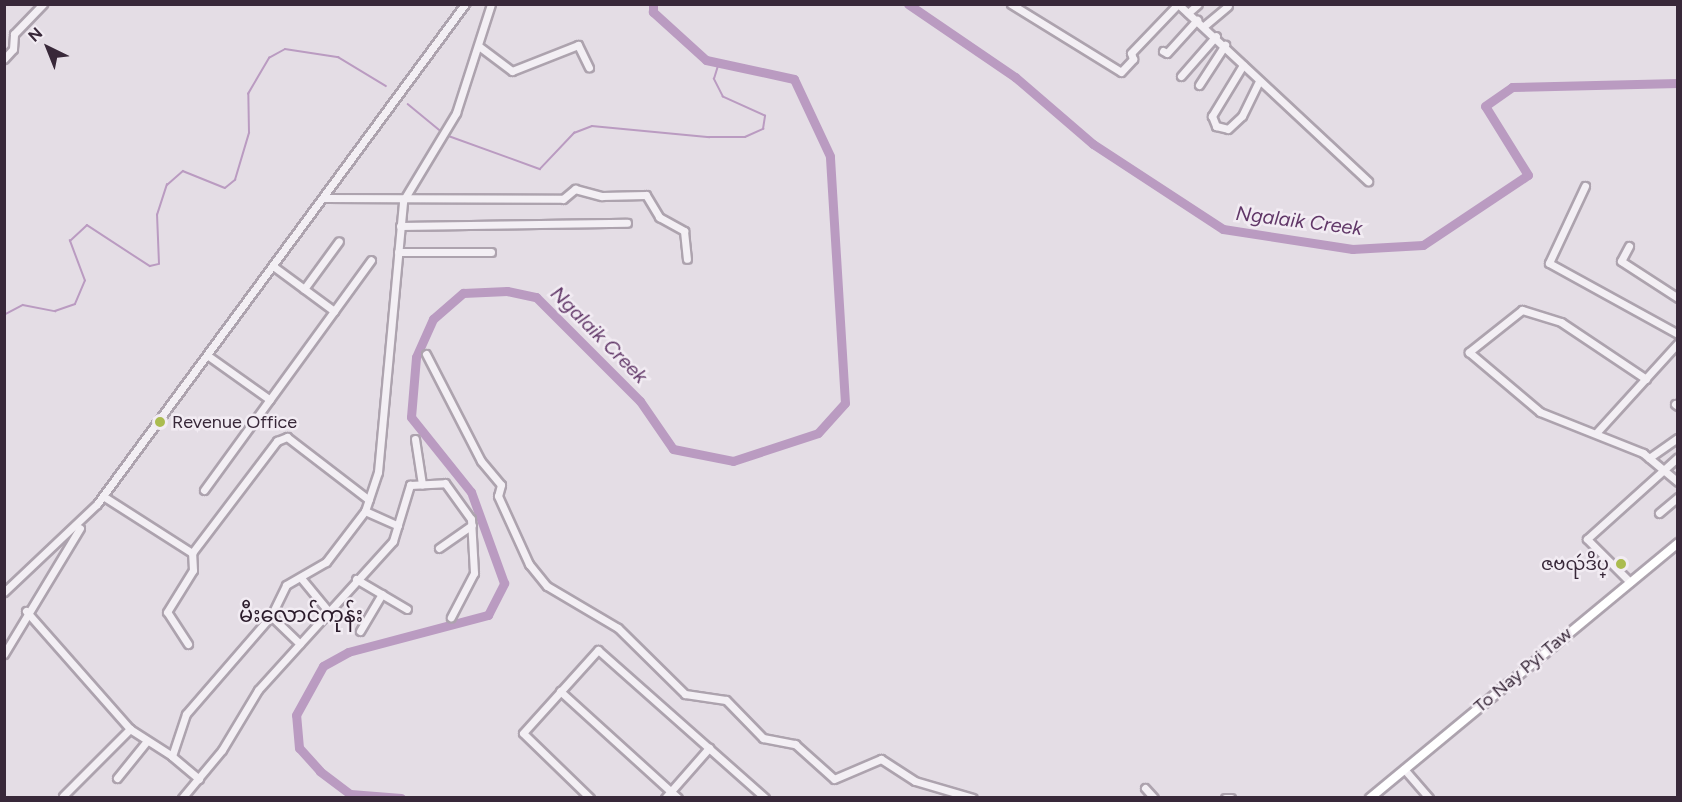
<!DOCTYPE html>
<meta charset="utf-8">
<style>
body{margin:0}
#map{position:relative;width:1682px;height:802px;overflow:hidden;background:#e4dde5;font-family:Figtree,"Noto Sans Myanmar",sans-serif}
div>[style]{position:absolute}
.stream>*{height:1.5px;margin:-0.75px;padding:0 0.75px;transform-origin:0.75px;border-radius:0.75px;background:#ba9bc1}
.river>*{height:9px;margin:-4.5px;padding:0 4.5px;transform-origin:4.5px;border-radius:4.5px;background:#ba9bc1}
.roads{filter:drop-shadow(2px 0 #ada3ae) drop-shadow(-2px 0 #ada3ae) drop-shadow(0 2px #ada3ae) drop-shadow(0 -2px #ada3ae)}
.minor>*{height:7px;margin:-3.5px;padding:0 3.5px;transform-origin:3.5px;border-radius:3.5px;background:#f3eff4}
.major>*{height:8px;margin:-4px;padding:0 4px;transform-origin:4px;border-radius:4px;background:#fff}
.dots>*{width:16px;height:16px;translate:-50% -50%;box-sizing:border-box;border:3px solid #f2ecf3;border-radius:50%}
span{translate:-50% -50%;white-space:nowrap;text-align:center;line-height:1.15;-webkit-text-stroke:5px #f2ecf3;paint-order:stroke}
.poi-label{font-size:18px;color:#382839}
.left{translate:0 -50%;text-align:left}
.right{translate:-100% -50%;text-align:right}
.street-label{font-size:18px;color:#382839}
.water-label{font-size:20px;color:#613768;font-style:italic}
.quarter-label{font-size:21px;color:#2a1a2a}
.frame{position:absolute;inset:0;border:6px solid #382839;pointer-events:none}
.north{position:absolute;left:18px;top:18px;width:60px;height:60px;-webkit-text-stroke:4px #f2ecf3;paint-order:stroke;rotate:317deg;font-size:16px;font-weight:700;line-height:24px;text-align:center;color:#382839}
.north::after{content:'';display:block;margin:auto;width:21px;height:27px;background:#382839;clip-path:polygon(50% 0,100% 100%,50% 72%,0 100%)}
</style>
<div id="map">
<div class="stream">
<i style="left:408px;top:104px;width:44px;rotate:39.5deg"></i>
<i style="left:446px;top:135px;width:100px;rotate:19.9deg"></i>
<i style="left:540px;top:169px;width:50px;rotate:-46.6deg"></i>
<i style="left:574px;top:133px;width:19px;rotate:-21deg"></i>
<i style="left:592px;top:126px;width:118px;rotate:5.4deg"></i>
<i style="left:709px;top:137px;width:36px"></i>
<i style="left:745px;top:137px;width:20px;rotate:-24deg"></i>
<i style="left:763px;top:129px;width:13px;rotate:-81deg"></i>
<i style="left:765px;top:116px;width:46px;rotate:-155.7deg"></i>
<i style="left:723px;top:97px;width:20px;rotate:-117deg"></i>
<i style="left:714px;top:79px;width:17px;rotate:-73deg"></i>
<i style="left:4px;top:315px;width:21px;rotate:-28deg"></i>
<i style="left:23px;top:305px;width:33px;rotate:11deg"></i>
<i style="left:55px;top:311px;width:21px;rotate:-19deg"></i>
<i style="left:75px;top:304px;width:25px;rotate:-67deg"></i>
<i style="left:85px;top:281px;width:43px;rotate:-110.6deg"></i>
<i style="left:70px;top:241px;width:23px;rotate:-43deg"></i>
<i style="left:87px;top:225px;width:75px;rotate:33.1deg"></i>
<i style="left:150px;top:266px;width:9px;rotate:-13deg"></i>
<i style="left:159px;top:264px;width:49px;rotate:-92.3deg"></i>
<i style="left:157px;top:215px;width:32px;rotate:-72deg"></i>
<i style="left:167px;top:185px;width:21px;rotate:-41deg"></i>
<i style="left:183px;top:171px;width:45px;rotate:22deg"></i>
<i style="left:225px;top:188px;width:13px;rotate:-39deg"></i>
<i style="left:235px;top:180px;width:49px;rotate:-73.4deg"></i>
<i style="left:249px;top:133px;width:39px;rotate:-91deg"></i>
<i style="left:248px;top:94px;width:42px;rotate:-59.7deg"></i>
<i style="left:269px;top:58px;width:18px;rotate:-29deg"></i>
<i style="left:285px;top:49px;width:54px;rotate:8.6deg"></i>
<i style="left:338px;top:57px;width:56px;rotate:31.1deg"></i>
</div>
<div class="river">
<i style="left:908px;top:4px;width:130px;rotate:34.3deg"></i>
<i style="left:1015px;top:77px;width:103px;rotate:40.7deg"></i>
<i style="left:1093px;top:144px;width:155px;rotate:33.2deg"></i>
<i style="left:1223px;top:229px;width:131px;rotate:8.8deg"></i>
<i style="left:1352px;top:249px;width:71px;rotate:-3.2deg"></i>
<i style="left:1423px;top:245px;width:126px;rotate:-33.7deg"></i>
<i style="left:1528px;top:175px;width:81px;rotate:-121.9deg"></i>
<i style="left:1485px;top:106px;width:33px;rotate:-35deg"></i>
<i style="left:1512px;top:87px;width:166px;rotate:-1.4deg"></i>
<i style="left:401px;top:798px;width:51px;rotate:-175.5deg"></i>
<i style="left:350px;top:794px;width:38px;rotate:-143deg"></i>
<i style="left:320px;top:771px;width:31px;rotate:-132deg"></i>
<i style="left:299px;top:748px;width:33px;rotate:-95deg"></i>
<i style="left:296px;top:715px;width:56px;rotate:-61.1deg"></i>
<i style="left:323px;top:666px;width:29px;rotate:-29deg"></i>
<i style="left:348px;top:652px;width:145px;rotate:-14.8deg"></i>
<i style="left:488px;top:615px;width:36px;rotate:-63deg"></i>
<i style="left:504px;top:583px;width:97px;rotate:-109.9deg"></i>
<i style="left:471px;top:492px;width:96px;rotate:-128.7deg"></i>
<i style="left:411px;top:417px;width:60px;rotate:-85.2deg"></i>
<i style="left:416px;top:357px;width:42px;rotate:-65.9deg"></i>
<i style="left:433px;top:319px;width:40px;rotate:-41deg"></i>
<i style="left:463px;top:293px;width:44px;rotate:-2.6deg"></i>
<i style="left:507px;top:291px;width:30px;rotate:12deg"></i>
<i style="left:536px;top:297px;width:147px;rotate:45deg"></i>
<i style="left:640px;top:401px;width:58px;rotate:55.5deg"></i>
<i style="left:673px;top:449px;width:61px;rotate:11.3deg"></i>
<i style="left:733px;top:461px;width:89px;rotate:-18.2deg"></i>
<i style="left:818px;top:433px;width:40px;rotate:-48deg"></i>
<i style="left:845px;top:403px;width:247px;rotate:-93.5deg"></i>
<i style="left:830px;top:156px;width:85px;rotate:-115.1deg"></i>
<i style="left:794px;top:79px;width:90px;rotate:-167.8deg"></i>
<i style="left:706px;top:60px;width:72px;rotate:-137.8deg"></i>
<i style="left:653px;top:12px;width:8px;rotate:-90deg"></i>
</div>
<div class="roads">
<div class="minor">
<i style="left:1011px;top:4px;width:129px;rotate:31.7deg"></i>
<i style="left:1121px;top:72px;width:18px;rotate:-47deg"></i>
<i style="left:1133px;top:59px;width:6px;rotate:-108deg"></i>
<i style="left:1131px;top:53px;width:68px;rotate:-46.2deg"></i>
<i style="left:1178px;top:4px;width:260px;rotate:43deg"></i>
<i style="left:1188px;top:13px;width:13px;rotate:-42deg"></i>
<i style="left:1204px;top:26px;width:31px;rotate:-40deg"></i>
<i style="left:480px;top:47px;width:40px;rotate:37deg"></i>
<i style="left:512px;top:71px;width:71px;rotate:-21.5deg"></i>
<i style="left:578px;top:45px;width:25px;rotate:64deg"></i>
<i style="left:1163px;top:51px;width:4px;rotate:27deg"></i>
<i style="left:1167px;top:53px;width:45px;rotate:-47.7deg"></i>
<i style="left:4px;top:59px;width:13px;rotate:-48deg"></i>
<i style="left:13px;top:49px;width:15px;rotate:-86deg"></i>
<i style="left:14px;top:34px;width:42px;rotate:-46deg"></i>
<i style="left:1243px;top:65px;width:60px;rotate:121.3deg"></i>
<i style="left:1212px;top:116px;width:11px;rotate:68deg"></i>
<i style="left:1216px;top:126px;width:12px;rotate:14deg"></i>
<i style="left:1228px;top:129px;width:19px;rotate:-43deg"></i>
<i style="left:1242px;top:116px;width:39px;rotate:-64deg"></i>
<i style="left:1181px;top:76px;width:53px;rotate:-48.8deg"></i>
<i style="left:1199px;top:85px;width:48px;rotate:-57deg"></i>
<i style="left:1585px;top:186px;width:85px;rotate:115.1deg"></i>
<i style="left:1549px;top:263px;width:147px;rotate:28.8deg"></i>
<i style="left:324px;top:198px;width:239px;rotate:0.2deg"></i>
<i style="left:563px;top:199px;width:16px;rotate:-40deg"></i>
<i style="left:575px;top:189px;width:28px;rotate:15deg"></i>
<i style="left:602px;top:196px;width:44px;rotate:-1.3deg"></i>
<i style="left:646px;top:195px;width:26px;rotate:59deg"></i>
<i style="left:659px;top:217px;width:29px;rotate:29deg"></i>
<i style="left:684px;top:231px;width:28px;rotate:84deg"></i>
<i style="left:400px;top:226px;width:227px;rotate:-0.8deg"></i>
<i style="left:1629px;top:246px;width:17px;rotate:118deg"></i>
<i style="left:1621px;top:261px;width:68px;rotate:33deg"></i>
<i style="left:398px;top:252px;width:93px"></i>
<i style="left:273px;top:266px;width:76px;rotate:36.4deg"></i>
<i style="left:304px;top:289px;width:59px;rotate:-53.9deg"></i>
<i style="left:426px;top:354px;width:120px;rotate:62.8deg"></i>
<i style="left:481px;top:461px;width:31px;rotate:50deg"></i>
<i style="left:501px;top:485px;width:11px;rotate:105deg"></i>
<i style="left:498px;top:496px;width:75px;rotate:65.5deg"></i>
<i style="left:529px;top:564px;width:28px;rotate:51deg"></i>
<i style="left:547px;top:586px;width:82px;rotate:30.6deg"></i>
<i style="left:618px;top:628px;width:94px;rotate:44.6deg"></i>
<i style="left:685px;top:694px;width:41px;rotate:8.3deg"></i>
<i style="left:726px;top:700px;width:53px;rotate:45.8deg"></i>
<i style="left:763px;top:738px;width:33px;rotate:11deg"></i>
<i style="left:795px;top:744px;width:52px;rotate:41.9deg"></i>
<i style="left:834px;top:779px;width:51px;rotate:-23.1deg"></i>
<i style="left:881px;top:759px;width:40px;rotate:32.9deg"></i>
<i style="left:915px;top:781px;width:60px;rotate:16.3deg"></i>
<i style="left:207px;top:355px;width:77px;rotate:35.5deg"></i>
<i style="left:1646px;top:379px;width:102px;rotate:-146.2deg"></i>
<i style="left:1561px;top:322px;width:41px;rotate:-162.9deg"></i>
<i style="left:1522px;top:310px;width:68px;rotate:141.6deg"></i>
<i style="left:1469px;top:352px;width:93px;rotate:40.2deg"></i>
<i style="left:1540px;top:412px;width:111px;rotate:21.7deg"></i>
<i style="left:1643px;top:453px;width:45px;rotate:39.6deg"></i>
<i style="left:1675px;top:404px;width:4px;rotate:34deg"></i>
<i style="left:1597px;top:432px;width:120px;rotate:-47.7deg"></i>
<i style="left:415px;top:439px;width:46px;rotate:81.2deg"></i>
<i style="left:1649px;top:458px;width:35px;rotate:-35deg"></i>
<i style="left:204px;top:490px;width:284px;rotate:-54deg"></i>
<i style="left:103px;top:496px;width:106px;rotate:32.6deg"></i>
<i style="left:192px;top:553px;width:141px;rotate:-52.8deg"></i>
<i style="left:277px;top:441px;width:11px;rotate:-22deg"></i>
<i style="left:287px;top:437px;width:103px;rotate:37.5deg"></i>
<i style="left:365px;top:511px;width:36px;rotate:24deg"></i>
<i style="left:1659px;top:513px;width:25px;rotate:-40deg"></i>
<i style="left:439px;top:548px;width:40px;rotate:-34.9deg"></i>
<i style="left:301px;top:578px;width:45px;rotate:50.4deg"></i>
<i style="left:356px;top:579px;width:59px;rotate:30.5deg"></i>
<i style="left:1630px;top:582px;width:61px;rotate:-135deg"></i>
<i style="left:1587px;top:539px;width:122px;rotate:-42deg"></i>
<i style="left:4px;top:592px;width:128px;rotate:-43.4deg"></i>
<i style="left:97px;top:504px;width:621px;rotate:-53.65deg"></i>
<i style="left:26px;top:611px;width:157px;rotate:48.6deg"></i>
<i style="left:130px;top:729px;width:50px;rotate:32.7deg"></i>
<i style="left:271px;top:616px;width:40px;rotate:44deg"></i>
<i style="left:360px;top:631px;width:43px;rotate:-59.3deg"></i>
<i style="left:188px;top:644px;width:38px;rotate:-123deg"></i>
<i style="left:167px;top:612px;width:49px;rotate:-58.2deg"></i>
<i style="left:193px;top:570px;width:17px;rotate:-93deg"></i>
<i style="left:4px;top:654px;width:147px;rotate:-58.9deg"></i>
<i style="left:560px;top:691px;width:159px;rotate:42.2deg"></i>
<i style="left:1404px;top:769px;width:38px;rotate:49deg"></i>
<i style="left:117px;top:778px;width:46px;rotate:-51.1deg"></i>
<i style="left:199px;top:779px;width:35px;rotate:-140deg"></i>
<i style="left:172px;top:756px;width:44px;rotate:-71.6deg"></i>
<i style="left:186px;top:714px;width:130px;rotate:-49.1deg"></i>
<i style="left:271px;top:616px;width:34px;rotate:-64deg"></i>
<i style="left:286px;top:585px;width:46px;rotate:-29.9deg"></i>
<i style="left:326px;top:562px;width:64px;rotate:-52.6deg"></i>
<i style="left:365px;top:511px;width:41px;rotate:-71.6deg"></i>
<i style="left:378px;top:472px;width:272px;rotate:-84.7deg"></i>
<i style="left:403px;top:201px;width:103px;rotate:-58.9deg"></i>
<i style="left:456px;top:113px;width:114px;rotate:-72.2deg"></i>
<i style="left:1145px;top:788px;width:13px;rotate:48deg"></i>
<i style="left:63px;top:796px;width:95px;rotate:-45deg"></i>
<i style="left:182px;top:798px;width:62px;rotate:-50.2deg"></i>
<i style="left:222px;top:750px;width:70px;rotate:-59deg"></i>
<i style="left:258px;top:690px;width:201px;rotate:-47.8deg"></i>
<i style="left:393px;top:541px;width:59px;rotate:-73.1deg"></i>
<i style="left:410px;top:485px;width:35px;rotate:-3deg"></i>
<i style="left:445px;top:483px;width:44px;rotate:54.2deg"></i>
<i style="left:471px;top:519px;width:54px;rotate:86.8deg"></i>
<i style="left:474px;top:573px;width:50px;rotate:117.6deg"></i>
<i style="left:590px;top:798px;width:93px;rotate:-135.9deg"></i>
<i style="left:523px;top:733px;width:112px;rotate:-47.9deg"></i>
<i style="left:598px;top:650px;width:223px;rotate:41.5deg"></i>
<i style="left:665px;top:798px;width:67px;rotate:-48.7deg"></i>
<i style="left:1225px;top:798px;width:6px"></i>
</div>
<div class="major">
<i style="left:1370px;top:798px;width:400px;rotate:-39.6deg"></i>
</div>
</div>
<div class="dots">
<i style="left:160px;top:422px;background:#abbc4f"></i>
<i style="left:1621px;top:564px;background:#abbc4f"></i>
</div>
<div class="poi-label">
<span class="left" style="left:172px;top:422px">Revenue Office</span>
<span class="right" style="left:1609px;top:564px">ဇဗၺဴဒိပ္</span>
</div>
<div class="street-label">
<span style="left:1523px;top:670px;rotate:-40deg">To Nay Pyi Taw</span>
</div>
<div class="water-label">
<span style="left:1299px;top:221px;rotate:7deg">Ngalaik Creek</span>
<span style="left:599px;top:335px;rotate:45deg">Ngalaik Creek</span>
</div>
<div class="quarter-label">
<span style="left:301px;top:615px">မီးလောင်ကုန်း</span>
</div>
<div class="frame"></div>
<div class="north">N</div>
</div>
